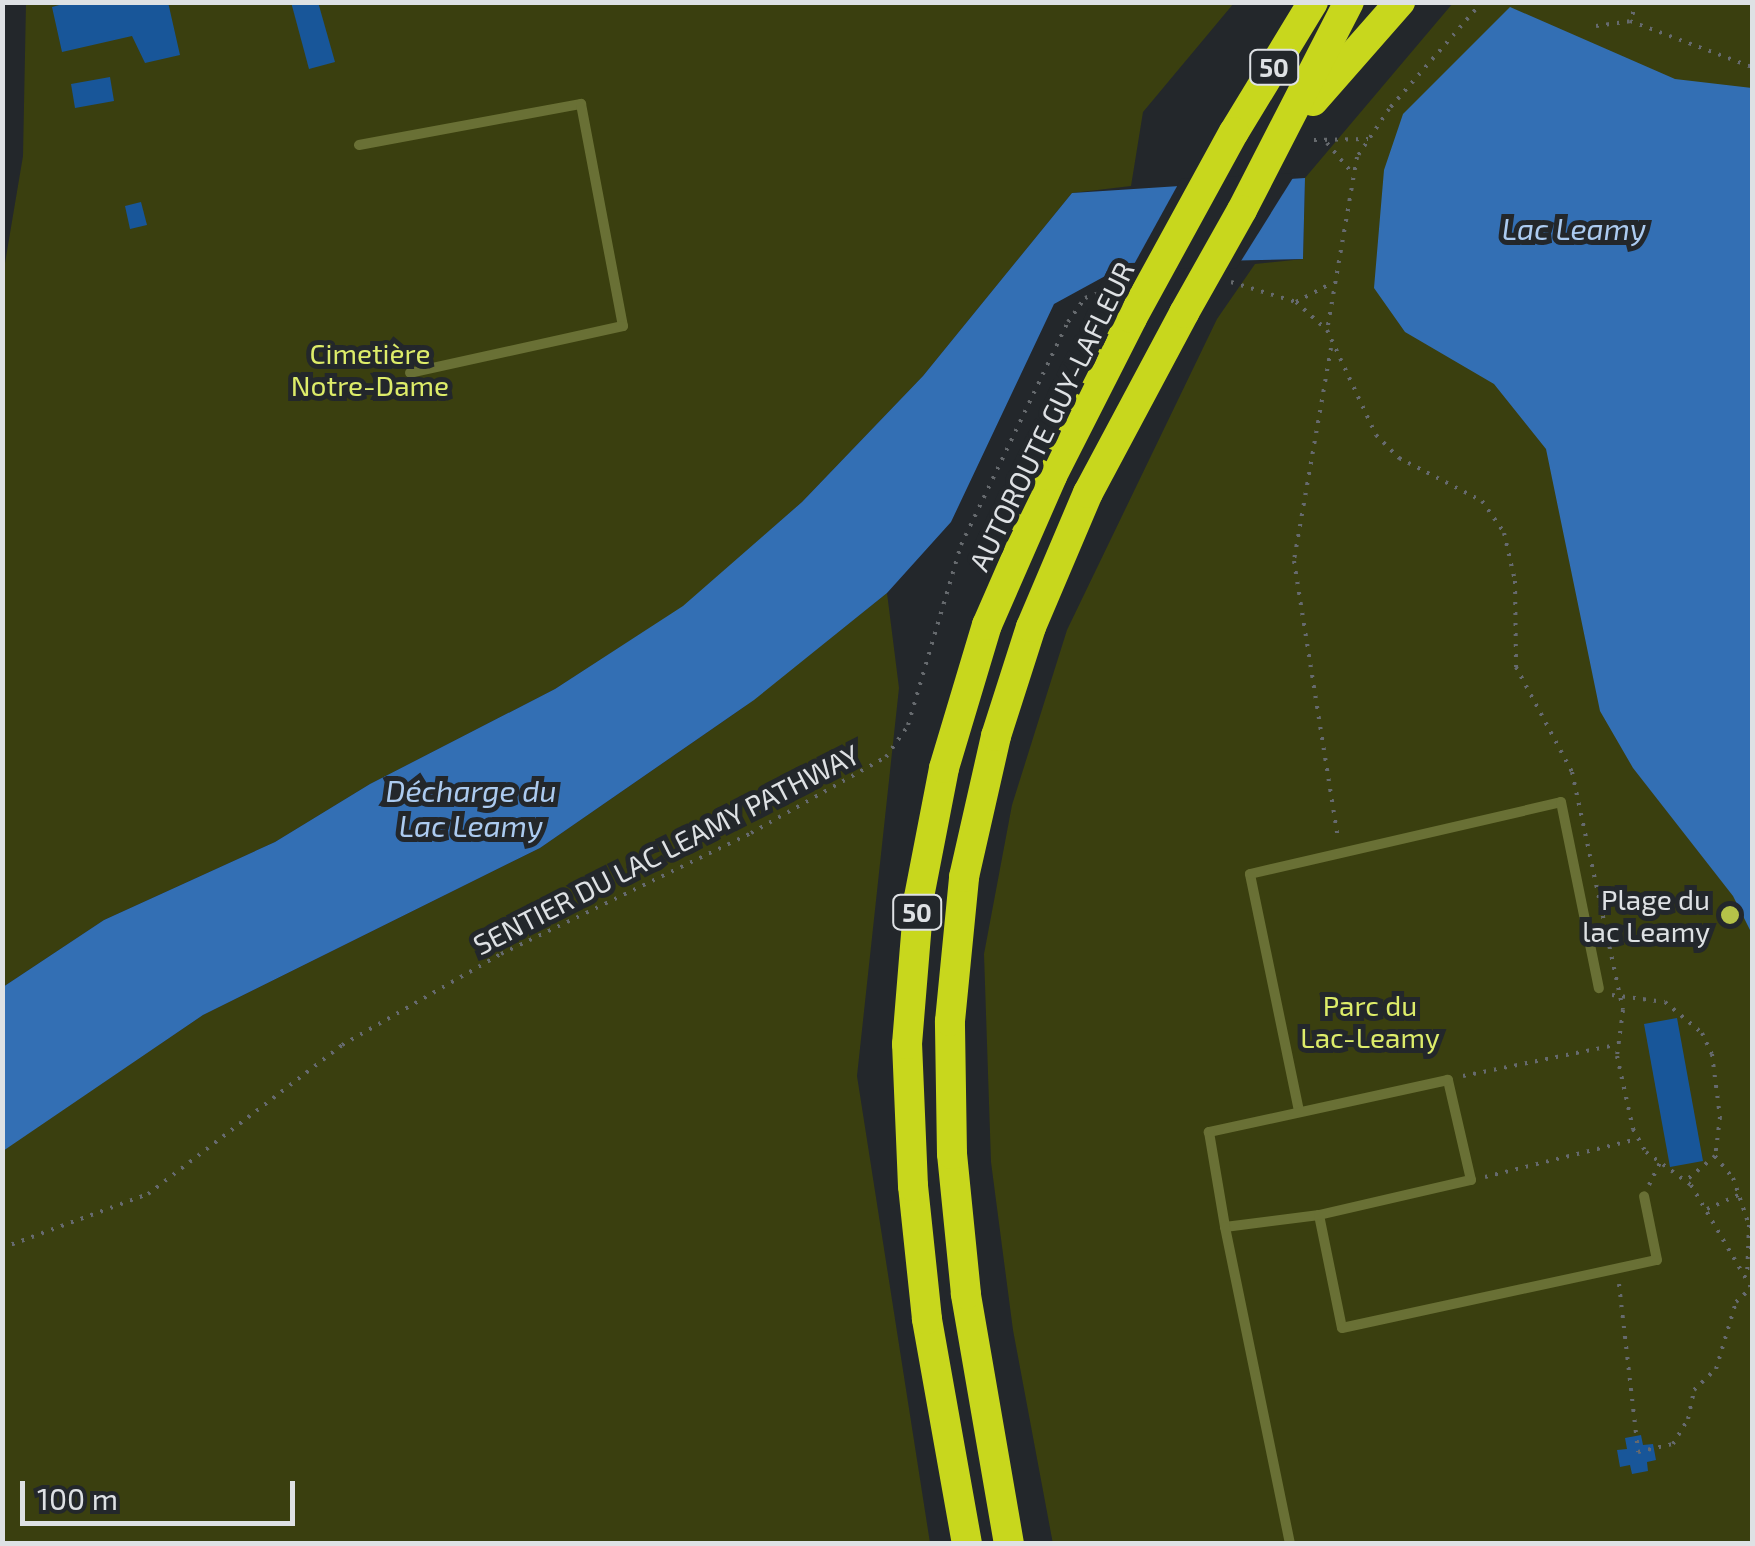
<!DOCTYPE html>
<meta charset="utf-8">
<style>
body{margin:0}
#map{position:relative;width:1755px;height:1546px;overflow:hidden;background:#23272b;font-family:"Exo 2",sans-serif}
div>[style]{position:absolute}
.green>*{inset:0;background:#3a3f0f}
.water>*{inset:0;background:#336fb4}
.pier>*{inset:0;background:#23272b}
.building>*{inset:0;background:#185699}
.path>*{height:4px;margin-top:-2px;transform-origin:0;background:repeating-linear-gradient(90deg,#666a6e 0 2.5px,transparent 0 10.5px)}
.service>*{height:10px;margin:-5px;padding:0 5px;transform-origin:5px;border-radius:5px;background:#697035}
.motorway>*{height:30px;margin:-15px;padding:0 15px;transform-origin:15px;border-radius:15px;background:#c8d71d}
.motorway-bridge>*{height:30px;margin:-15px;padding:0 15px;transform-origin:15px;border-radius:15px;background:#c8d71d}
.dots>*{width:28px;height:28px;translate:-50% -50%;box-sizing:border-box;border:5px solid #23272b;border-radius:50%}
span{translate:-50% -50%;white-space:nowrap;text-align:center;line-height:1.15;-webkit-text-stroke:10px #23272b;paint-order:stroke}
.shield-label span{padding:2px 8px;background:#23272b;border:2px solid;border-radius:8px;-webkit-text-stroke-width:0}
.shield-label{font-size:25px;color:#dee1e4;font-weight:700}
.park-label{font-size:28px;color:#ddec69}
.street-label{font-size:28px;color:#dee1e4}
.poi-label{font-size:28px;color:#dee1e4}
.right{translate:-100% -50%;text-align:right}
.water-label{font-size:30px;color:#accbf0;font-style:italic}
.frame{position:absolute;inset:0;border:5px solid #dee1e4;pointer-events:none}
.scale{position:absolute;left:20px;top:1481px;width:275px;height:45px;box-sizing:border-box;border:5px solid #dee1e4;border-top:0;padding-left:12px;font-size:30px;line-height:35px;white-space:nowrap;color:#dee1e4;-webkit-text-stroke:8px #23272b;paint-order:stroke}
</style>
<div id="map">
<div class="green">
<i style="clip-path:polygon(26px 3px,1234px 3px,1143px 112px,1131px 186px,1072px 193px,923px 376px,802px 502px,684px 606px,555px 689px,370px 784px,275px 842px,104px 920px,3px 987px,2px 281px,23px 156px)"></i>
<i style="clip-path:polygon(1453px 3px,1752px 3px,1752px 1543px,1053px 1544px,1013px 1330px,991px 1162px,984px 954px,1012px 805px,1067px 630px,1217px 319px,1255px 264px,1303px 259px,1305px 178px)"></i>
<i style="clip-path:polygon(887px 593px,899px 688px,857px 1076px,930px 1543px,3px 1543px,2px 1151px,203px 1015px,540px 848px,744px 707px)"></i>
</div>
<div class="water">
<i style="clip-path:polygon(1510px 7px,1675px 79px,1752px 88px,1752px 934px,1733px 896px,1633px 768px,1600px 711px,1546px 449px,1494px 384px,1405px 332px,1374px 288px,1384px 170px,1403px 114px)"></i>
<i style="clip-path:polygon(1305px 178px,1303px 259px,1129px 263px,1054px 304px,951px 522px,887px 593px,754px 700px,540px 848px,203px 1015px,3px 1151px,3px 987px,104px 920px,275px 842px,370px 784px,555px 689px,683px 606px,802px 502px,923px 376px,1072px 193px)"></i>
</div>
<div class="pier">
<i style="clip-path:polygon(1296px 173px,1236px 269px,1132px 268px,1181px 179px)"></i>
</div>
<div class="building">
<i style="clip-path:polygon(70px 2px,168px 2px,180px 55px,145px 63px,132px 36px,62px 52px,52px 7px)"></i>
<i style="clip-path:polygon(291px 2px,318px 2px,335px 62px,309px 69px)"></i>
<i style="clip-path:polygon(110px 77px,114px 101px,75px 108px,71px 84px)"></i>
<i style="clip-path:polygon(141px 202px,147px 225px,130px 229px,125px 206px)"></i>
<i style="clip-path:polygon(1677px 1018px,1703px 1161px,1670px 1167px,1644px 1024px)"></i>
<i style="clip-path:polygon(1641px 1435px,1643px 1445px,1653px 1444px,1656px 1460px,1647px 1462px,1648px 1471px,1632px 1474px,1630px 1465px,1620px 1467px,1617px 1450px,1627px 1449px,1625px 1438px)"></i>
</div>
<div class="path">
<i style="left:1482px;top:2px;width:142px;rotate:131deg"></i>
<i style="left:1389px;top:109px;width:58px;rotate:123.7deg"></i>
<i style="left:1357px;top:157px;width:176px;rotate:99.8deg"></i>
<i style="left:1327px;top:330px;width:116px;rotate:65deg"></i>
<i style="left:1376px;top:435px;width:33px;rotate:45deg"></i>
<i style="left:1399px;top:458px;width:93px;rotate:27.4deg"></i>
<i style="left:1482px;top:501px;width:39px;rotate:55deg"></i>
<i style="left:1504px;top:533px;width:49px;rotate:77.1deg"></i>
<i style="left:1515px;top:581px;width:86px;rotate:89.3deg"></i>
<i style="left:1516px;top:667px;width:119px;rotate:61.9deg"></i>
<i style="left:1572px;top:772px;width:243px;rotate:77.9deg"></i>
<i style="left:1623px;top:1010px;width:46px;rotate:97.4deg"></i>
<i style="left:1617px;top:1056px;width:75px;rotate:77.6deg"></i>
<i style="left:1633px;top:1129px;width:26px;rotate:61deg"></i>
<i style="left:1646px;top:1152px;width:56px;rotate:36.3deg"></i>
<i style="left:1691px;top:1185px;width:121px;rotate:59.6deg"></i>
<i style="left:1637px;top:2px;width:20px;rotate:110deg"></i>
<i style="left:1630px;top:21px;width:130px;rotate:20.7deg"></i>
<i style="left:1596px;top:26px;width:34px;rotate:-8deg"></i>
<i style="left:1314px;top:140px;width:54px;rotate:-1.1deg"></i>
<i style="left:1327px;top:143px;width:35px;rotate:50deg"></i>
<i style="left:1231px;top:282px;width:68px;rotate:17.1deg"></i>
<i style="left:1296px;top:302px;width:42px;rotate:42.1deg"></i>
<i style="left:1296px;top:302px;width:40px;rotate:-28deg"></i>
<i style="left:1331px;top:348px;width:216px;rotate:99.9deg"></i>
<i style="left:1294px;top:561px;width:282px;rotate:81deg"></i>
<i style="left:1612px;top:995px;width:53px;rotate:7.5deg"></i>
<i style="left:1665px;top:1002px;width:48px;rotate:40deg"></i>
<i style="left:1702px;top:1033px;width:23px;rotate:65deg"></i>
<i style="left:1712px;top:1054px;width:64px;rotate:82.8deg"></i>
<i style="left:1720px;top:1117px;width:39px;rotate:97deg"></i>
<i style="left:1715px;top:1156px;width:38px;rotate:140deg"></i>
<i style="left:1463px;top:1076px;width:155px;rotate:-11.5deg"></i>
<i style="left:1715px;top:1156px;width:28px;rotate:51deg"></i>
<i style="left:1733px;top:1178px;width:50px;rotate:71.2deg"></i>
<i style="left:1749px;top:1225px;width:52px;rotate:92.2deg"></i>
<i style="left:1485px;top:1177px;width:157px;rotate:-14deg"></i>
<i style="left:1649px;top:1185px;width:25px;rotate:-64deg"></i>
<i style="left:1707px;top:1209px;width:35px;rotate:-24deg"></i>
<i style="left:2px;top:1248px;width:156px;rotate:-20.3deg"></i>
<i style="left:148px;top:1194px;width:245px;rotate:-37.5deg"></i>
<i style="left:342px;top:1045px;width:183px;rotate:-29.8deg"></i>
<i style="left:501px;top:954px;width:278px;rotate:-25.8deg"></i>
<i style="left:751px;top:833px;width:155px;rotate:-29.4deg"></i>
<i style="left:886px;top:757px;width:39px;rotate:-55deg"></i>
<i style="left:908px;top:725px;width:188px;rotate:-73.6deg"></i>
<i style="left:961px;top:545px;width:247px;rotate:-64.4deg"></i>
<i style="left:1068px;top:322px;width:29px;rotate:-55deg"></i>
<i style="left:1085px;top:298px;width:39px;rotate:-19deg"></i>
<i style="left:1619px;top:1284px;width:169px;rotate:83.5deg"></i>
<i style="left:1638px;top:1452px;width:36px;rotate:-13deg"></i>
<i style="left:1673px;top:1444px;width:29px;rotate:-59deg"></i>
<i style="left:1688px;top:1419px;width:30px;rotate:-78deg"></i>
<i style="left:1694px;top:1390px;width:30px;rotate:-44deg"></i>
<i style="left:1716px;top:1369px;width:70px;rotate:-73.4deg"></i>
<i style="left:1736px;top:1302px;width:22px;rotate:-43deg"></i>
</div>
<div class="service">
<i style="left:359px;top:145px;width:226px;rotate:-10.5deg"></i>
<i style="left:581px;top:104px;width:226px;rotate:79.3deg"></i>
<i style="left:623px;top:326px;width:218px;rotate:167.6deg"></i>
<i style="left:1299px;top:1111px;width:242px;rotate:-101.7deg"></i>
<i style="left:1250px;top:874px;width:319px;rotate:-13deg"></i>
<i style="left:1561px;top:802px;width:190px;rotate:78.5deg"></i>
<i style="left:1319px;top:1215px;width:115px;rotate:78.5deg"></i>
<i style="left:1342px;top:1328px;width:322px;rotate:-12.2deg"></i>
<i style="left:1657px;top:1260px;width:65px;rotate:-101.5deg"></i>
<i style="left:1225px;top:1227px;width:95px;rotate:-7.3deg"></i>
<i style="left:1319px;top:1215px;width:156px;rotate:-13deg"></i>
<i style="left:1471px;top:1180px;width:103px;rotate:-103deg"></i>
<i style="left:1448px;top:1080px;width:245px;rotate:167.7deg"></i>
<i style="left:1209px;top:1132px;width:96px;rotate:80.4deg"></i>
<i style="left:1225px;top:1227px;width:324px;rotate:78.4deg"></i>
</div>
<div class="motorway">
<i style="left:1313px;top:101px;width:132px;rotate:-48.7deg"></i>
<i style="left:1234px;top:132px;width:152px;rotate:-58.7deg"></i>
<i style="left:1242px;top:210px;width:234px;rotate:-62.8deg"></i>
<i style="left:967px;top:1544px;width:229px;rotate:-100.1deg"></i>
<i style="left:927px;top:1319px;width:134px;rotate:-96deg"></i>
<i style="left:913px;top:1186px;width:142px;rotate:-92.4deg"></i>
<i style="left:907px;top:1044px;width:147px;rotate:-85.3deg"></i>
<i style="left:919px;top:897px;width:131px;rotate:-79deg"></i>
<i style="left:944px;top:768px;width:149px;rotate:-73.3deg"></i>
<i style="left:987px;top:625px;width:163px;rotate:-66.4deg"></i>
<i style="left:1052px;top:476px;width:177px;rotate:-63.1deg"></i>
<i style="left:1009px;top:1544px;width:254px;rotate:-99.8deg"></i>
<i style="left:966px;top:1294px;width:141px;rotate:-95.7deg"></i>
<i style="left:952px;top:1154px;width:133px;rotate:-90.9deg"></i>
<i style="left:950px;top:1021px;width:145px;rotate:-84.4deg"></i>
<i style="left:964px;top:877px;width:145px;rotate:-77.2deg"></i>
<i style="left:996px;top:736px;width:114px;rotate:-72.2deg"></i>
<i style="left:1031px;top:627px;width:146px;rotate:-67deg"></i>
<i style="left:1088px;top:493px;width:204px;rotate:-61.9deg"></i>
</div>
<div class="motorway-bridge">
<i style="left:1184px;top:313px;width:118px;rotate:-60.6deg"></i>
<i style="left:1132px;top:318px;width:212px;rotate:-61.3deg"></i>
</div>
<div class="dots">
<i style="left:1730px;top:915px;background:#b5c249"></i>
</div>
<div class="shield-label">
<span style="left:1274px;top:67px">50</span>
<span style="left:917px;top:912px">50</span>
</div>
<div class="park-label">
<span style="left:370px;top:369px">Cimetière<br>Notre-Dame</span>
<span style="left:1370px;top:1021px">Parc du<br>Lac-Leamy</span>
</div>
<div class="street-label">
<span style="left:1051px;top:416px;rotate:-64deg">AUTOROUTE GUY-LAFLEUR</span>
<span style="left:666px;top:849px;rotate:-27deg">SENTIER DU LAC LEAMY PATHWAY</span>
</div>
<div class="poi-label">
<span class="right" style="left:1710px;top:915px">Plage du<br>lac Leamy</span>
</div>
<div class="water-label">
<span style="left:1574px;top:228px">Lac Leamy</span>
<span style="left:471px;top:807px">Décharge du<br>Lac Leamy</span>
</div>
<div class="frame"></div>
<div class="scale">100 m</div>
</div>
